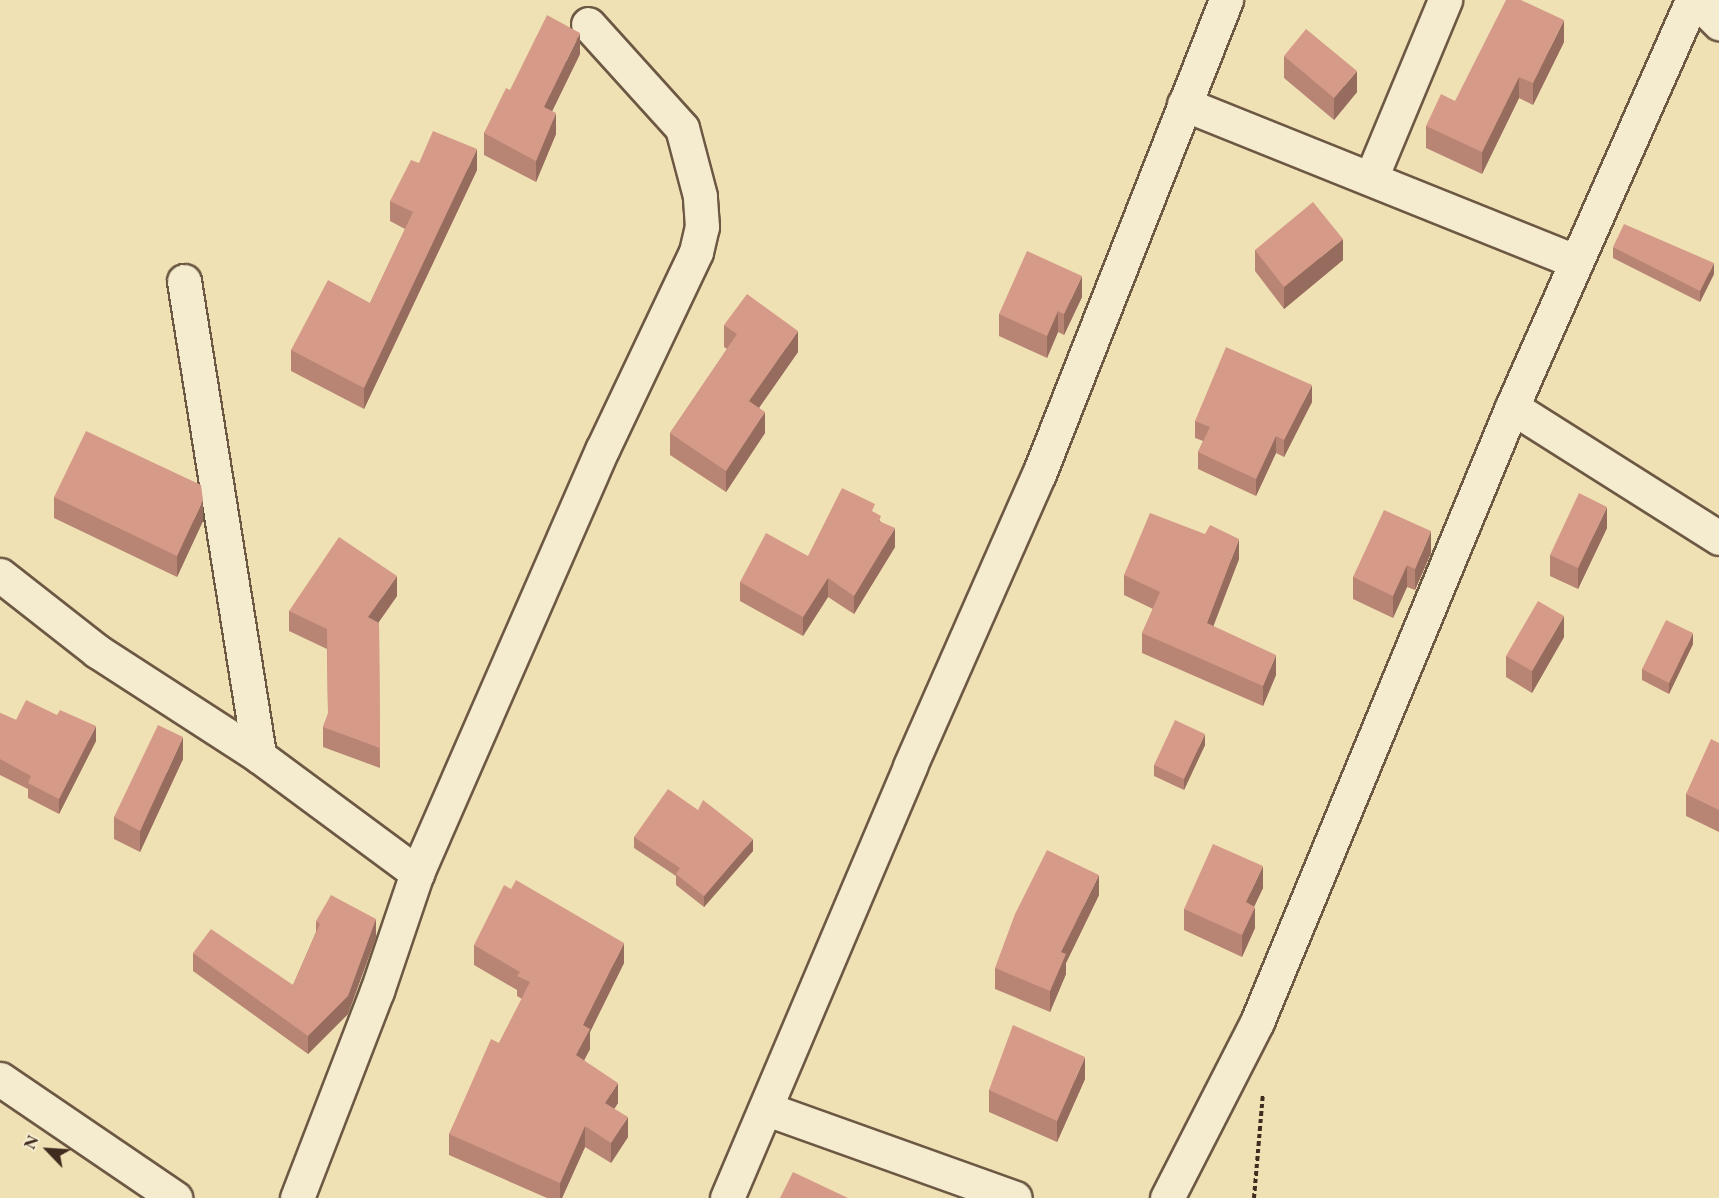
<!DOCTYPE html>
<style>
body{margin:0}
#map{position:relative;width:1719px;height:1198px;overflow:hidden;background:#f0e1b5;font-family:"EB Garamond",serif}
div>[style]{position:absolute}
.path>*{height:4px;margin-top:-2px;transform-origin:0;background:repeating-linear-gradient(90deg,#412a1e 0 4.5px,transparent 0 7.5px)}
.roads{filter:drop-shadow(2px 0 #6d5844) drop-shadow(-2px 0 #6d5844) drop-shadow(0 2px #6d5844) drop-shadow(0 -2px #6d5844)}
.minor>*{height:33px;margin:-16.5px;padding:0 16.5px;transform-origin:16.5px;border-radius:16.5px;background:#f5eccf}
.wall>*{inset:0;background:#b88575}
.shaded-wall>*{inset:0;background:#966c5f}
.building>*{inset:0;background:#d69b88}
span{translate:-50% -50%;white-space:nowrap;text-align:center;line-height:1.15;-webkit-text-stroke:4.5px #f5eccf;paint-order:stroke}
.north{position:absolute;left:18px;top:1120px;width:60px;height:60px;-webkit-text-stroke:4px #f5eccf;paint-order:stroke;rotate:295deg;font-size:16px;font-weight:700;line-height:24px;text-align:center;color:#412a1e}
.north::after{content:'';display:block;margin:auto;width:21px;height:27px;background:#412a1e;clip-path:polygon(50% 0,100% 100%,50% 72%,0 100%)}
</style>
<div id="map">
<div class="path">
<i style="left:1254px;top:1198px;width:104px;rotate:-85.1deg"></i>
</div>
<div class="roads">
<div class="minor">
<i style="left:1696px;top:0;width:33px;rotate:45deg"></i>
<i style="left:1184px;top:104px;width:421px;rotate:21.9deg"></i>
<i style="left:1371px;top:178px;width:193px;rotate:-67.4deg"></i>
<i style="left:184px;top:281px;width:481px;rotate:81deg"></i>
<i style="left:1512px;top:407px;width:245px;rotate:32.3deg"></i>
<i style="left:0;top:575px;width:123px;rotate:38.1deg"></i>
<i style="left:97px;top:651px;width:193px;rotate:32.9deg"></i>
<i style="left:259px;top:756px;width:197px;rotate:36.5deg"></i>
<i style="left:0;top:1079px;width:212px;rotate:34.2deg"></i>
<i style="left:767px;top:1109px;width:263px;rotate:19.7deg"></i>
<i style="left:297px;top:1198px;width:222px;rotate:-68.9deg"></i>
<i style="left:377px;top:991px;width:125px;rotate:-71.3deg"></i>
<i style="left:417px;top:873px;width:462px;rotate:-66.4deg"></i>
<i style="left:602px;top:450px;width:219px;rotate:-64.6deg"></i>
<i style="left:696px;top:252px;width:26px;rotate:-77deg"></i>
<i style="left:702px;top:227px;width:31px;rotate:-94deg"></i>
<i style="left:700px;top:196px;width:70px;rotate:-104.8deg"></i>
<i style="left:682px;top:128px;width:140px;rotate:-132.1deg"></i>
<i style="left:727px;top:1198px;width:469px;rotate:-67deg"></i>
<i style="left:910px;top:766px;width:319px;rotate:-66.2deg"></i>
<i style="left:1039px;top:474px;width:510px;rotate:-68.47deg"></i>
<i style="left:1167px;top:1198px;width:198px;rotate:-62.9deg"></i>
<i style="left:1257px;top:1022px;width:666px;rotate:-67.48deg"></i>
<i style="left:1512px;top:407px;width:445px;rotate:-66.1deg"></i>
</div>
</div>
<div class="wall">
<i style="clip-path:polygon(1564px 42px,1533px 105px,1519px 98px,1482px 174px,1426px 148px,1426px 126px,1455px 101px)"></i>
<i style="clip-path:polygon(580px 54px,552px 111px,556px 134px,536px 182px,484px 155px,484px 133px,510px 90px)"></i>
<i style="clip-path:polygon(1284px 56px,1357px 92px,1334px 120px,1284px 78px)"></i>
<i style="clip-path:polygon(419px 163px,477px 170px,364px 409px,291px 371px,291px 350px,370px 303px,405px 229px,390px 221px,390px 201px)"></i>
<i style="clip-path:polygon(1613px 247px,1714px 274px,1700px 302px,1613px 258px)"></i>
<i style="clip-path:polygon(1255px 250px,1343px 260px,1284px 309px,1255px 271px)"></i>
<i style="clip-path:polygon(1082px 297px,1064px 335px,1058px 332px,1047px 358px,999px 336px,999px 314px)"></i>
<i style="clip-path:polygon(724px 325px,798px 352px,759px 408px,765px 433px,726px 492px,670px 455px,670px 433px,727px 349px,724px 347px)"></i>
<i style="clip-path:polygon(1312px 402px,1284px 457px,1276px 453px,1256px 496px,1198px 469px,1198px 452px,1203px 441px,1195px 438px,1195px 421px)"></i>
<i style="clip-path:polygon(54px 497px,203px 521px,177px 577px,54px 518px)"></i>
<i style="clip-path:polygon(875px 513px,881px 522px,895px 547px,854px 614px,828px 597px,803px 636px,740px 601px,740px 582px,808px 556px)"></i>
<i style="clip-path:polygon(1607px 528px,1578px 589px,1550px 576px,1550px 555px)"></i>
<i style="clip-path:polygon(1431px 553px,1415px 590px,1407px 587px,1393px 618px,1353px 599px,1353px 577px)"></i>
<i style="clip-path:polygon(1239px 559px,1213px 626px,1276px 675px,1263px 706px,1142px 653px,1142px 633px,1153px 609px,1124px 595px,1124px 575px)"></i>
<i style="clip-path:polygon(397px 596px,379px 622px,380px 768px,323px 747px,323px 727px,328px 714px,327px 649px,289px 631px,289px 611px)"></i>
<i style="clip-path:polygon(1564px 637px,1532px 693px,1506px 677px,1506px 656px)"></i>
<i style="clip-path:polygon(1693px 644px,1669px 694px,1642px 680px,1642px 669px)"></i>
<i style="clip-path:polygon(0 713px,16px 720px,96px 741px,59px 814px,28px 798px,28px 789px,0 775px)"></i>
<i style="clip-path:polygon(1719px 743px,1719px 832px,1686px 816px,1686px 794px)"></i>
<i style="clip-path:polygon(1205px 745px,1184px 790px,1154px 776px,1154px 765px)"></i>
<i style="clip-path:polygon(183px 759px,140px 852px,114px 839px,114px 817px)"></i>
<i style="clip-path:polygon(698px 810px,753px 851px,704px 907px,676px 885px,676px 876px,634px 848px,634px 837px)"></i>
<i style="clip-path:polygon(1263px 888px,1254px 906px,1255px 928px,1242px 957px,1184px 930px,1184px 909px)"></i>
<i style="clip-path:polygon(1099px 895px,1066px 963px,1066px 974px,1050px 1012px,995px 989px,995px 968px)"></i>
<i style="clip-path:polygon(316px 921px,376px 937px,348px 1014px,308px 1054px,193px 971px,193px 953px,293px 985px,316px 932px)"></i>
<i style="clip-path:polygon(474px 945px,624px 963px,590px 1032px,590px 1049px,584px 1060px,618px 1103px,614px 1109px,628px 1137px,611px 1163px,585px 1147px,562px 1198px,547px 1198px,449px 1155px,449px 1134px,499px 1043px,522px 999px,517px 996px,517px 990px,474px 965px)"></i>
<i style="clip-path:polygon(1085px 1079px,1057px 1142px,989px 1112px,989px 1090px)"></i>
</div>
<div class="shaded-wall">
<i style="clip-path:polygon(1564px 20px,1564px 42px,1533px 105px,1533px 83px)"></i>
<i style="clip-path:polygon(580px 33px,580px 54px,544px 128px,544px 107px)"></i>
<i style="clip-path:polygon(1357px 71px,1357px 92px,1334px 120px,1334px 98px)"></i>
<i style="clip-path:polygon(1519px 77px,1519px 98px,1482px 174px,1482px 152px)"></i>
<i style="clip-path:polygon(556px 113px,556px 134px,536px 182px,536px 161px)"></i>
<i style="clip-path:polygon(477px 149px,477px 170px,364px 409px,364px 388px)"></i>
<i style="clip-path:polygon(1343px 239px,1343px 260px,1284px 309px,1284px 287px)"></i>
<i style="clip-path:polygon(1714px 263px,1714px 274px,1700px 302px,1700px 291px)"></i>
<i style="clip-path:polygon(1082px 276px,1082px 297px,1064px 335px,1064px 314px)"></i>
<i style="clip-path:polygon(1058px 311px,1058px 332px,1047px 358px,1047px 336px)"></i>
<i style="clip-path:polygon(798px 331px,798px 352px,749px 422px,749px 401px)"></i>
<i style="clip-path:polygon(1312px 385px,1312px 402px,1284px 457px,1284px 440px)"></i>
<i style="clip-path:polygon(765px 412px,765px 433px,726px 492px,726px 471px)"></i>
<i style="clip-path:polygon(1276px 436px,1276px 453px,1256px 496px,1256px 479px)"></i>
<i style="clip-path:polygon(203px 500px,203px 521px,177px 577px,177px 556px)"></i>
<i style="clip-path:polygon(1607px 507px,1607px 528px,1578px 589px,1578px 568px)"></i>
<i style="clip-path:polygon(895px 528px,895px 547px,854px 614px,854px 596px)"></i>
<i style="clip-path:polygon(1431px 531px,1431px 553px,1415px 590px,1415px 569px)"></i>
<i style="clip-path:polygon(1239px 539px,1239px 559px,1207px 643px,1207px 623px)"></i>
<i style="clip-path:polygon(1407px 565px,1407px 587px,1393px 618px,1393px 596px)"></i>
<i style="clip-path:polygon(397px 576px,397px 596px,368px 637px,368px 617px)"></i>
<i style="clip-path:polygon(828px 578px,828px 597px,803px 636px,803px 617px)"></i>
<i style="clip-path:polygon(1564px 616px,1564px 637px,1532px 693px,1532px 671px)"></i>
<i style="clip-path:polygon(1693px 633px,1693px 644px,1669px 694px,1669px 683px)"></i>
<i style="clip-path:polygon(1276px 655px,1276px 675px,1263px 706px,1263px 686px)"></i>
<i style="clip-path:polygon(96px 726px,96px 741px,59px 814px,59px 799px)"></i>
<i style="clip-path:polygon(1205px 734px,1205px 745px,1184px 790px,1184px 779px)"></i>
<i style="clip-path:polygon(183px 737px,183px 759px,140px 852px,140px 831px)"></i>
<i style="clip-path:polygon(753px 839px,753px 851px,704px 907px,704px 896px)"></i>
<i style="clip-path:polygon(1263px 866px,1263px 888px,1246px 924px,1246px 902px)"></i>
<i style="clip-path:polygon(1099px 875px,1099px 895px,1066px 963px,1066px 974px,1050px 1012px,1050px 991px,1061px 952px)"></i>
<i style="clip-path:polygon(1255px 907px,1255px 928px,1242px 957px,1242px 935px)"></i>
<i style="clip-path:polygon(376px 919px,376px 937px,348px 1014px,308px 1054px,308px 1036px)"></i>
<i style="clip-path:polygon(624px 943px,624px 963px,590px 1032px,590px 1049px,576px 1076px,576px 1055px,583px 1025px)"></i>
<i style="clip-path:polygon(1085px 1057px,1085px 1079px,1057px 1142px,1057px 1121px)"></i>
<i style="clip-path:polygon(618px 1083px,618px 1103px,605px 1123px,605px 1103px)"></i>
<i style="clip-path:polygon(628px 1117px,628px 1137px,611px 1163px,611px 1143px)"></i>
<i style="clip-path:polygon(585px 1126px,585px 1147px,562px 1198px,560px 1198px,560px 1183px)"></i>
</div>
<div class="building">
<i style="clip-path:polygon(1506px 0,1521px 0,1564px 20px,1533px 83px,1519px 77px,1482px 152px,1426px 126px,1441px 94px,1455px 101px)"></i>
<i style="clip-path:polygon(547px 15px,580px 33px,544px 107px,556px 113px,536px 161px,484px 133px,506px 88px,510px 90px)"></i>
<i style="clip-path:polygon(1306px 29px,1357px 71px,1334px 98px,1284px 56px)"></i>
<i style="clip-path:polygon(433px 131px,477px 149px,364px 388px,291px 350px,328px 280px,370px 303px,413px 212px,390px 201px,411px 160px,419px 163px)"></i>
<i style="clip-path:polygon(1313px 202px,1343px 239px,1284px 287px,1255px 250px)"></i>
<i style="clip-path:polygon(1624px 224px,1714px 263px,1700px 291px,1613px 247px)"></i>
<i style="clip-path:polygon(1027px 251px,1082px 276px,1064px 314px,1058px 311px,1047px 336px,999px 314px)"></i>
<i style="clip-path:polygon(747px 294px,798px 331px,749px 401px,765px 412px,726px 471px,670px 433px,737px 334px,724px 325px)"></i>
<i style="clip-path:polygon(1226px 347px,1312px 385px,1284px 440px,1276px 436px,1256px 479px,1198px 452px,1210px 427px,1195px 421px)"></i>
<i style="clip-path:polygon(86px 431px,201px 485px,203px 500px,177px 556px,54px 497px)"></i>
<i style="clip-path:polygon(842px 488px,875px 504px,872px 511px,881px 516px,879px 521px,895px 528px,854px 596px,828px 578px,803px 617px,740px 582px,766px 533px,808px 556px)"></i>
<i style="clip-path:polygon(1579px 493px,1607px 507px,1578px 568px,1550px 555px)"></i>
<i style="clip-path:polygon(1384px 510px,1431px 531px,1415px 569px,1407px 565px,1393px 596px,1353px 577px)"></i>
<i style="clip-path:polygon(1150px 513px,1205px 534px,1210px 525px,1239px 539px,1207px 623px,1276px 655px,1263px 686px,1142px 633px,1160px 592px,1124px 575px)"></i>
<i style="clip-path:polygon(339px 537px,397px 576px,368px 617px,379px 623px,380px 748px,323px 727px,328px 713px,327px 629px,289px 611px)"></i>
<i style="clip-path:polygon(1538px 601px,1564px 616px,1532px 671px,1506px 656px)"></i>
<i style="clip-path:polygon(1666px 620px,1693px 633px,1669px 683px,1642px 669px)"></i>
<i style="clip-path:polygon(26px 700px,57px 715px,60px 710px,96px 726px,59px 799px,28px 783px,31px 776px,0 759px,0 713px,16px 720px)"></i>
<i style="clip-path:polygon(1175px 720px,1205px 734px,1184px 779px,1154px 765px)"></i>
<i style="clip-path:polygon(158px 725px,183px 737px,140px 831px,114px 817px)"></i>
<i style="clip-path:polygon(1711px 739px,1719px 743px,1719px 810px,1686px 794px)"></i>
<i style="clip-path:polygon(668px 789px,698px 810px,703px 800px,753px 839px,704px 896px,676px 874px,680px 868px,634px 837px)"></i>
<i style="clip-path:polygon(1213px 844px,1263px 866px,1246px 902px,1255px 907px,1242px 935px,1184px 909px)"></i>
<i style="clip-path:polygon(1047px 850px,1099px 875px,1061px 952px,1066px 954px,1050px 991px,995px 968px,1015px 914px)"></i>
<i style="clip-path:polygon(516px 880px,624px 943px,583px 1025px,590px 1029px,576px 1055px,618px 1083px,605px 1103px,628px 1117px,611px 1143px,585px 1126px,560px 1183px,449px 1134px,491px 1039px,499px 1043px,530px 982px,517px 976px,520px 972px,474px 945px,504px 885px,511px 889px)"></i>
<i style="clip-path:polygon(331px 895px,376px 919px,348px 996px,308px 1036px,193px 953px,211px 929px,293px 985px,320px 924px,316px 921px)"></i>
<i style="clip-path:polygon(1013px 1025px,1085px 1057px,1057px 1121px,989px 1090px)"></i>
<i style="clip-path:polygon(793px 1172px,848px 1198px,780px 1198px)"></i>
</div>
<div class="north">N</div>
</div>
